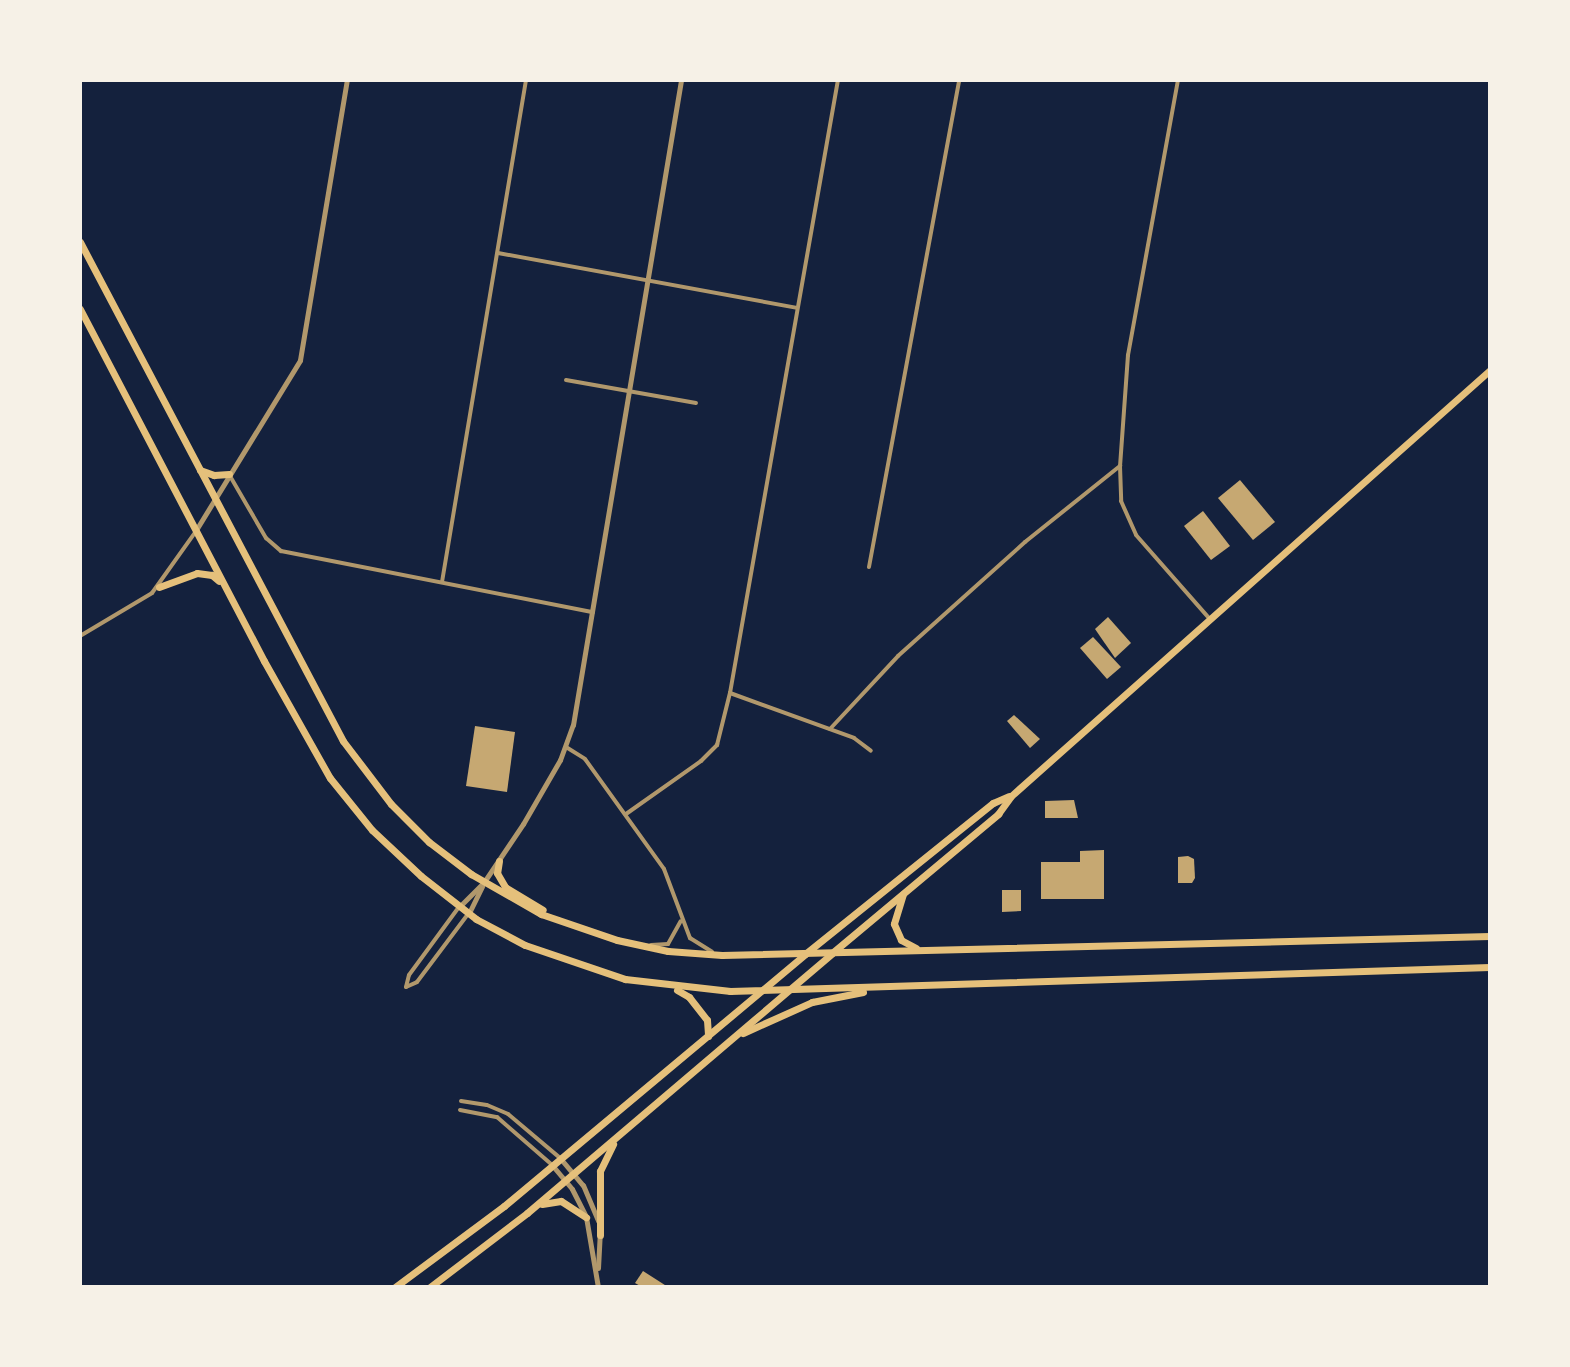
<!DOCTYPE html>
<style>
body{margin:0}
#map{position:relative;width:1570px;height:1367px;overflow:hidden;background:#14213d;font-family:Inter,sans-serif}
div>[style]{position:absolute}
.building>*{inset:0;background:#c6a872}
.minor>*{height:4px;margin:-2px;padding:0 2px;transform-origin:2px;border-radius:2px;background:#b1986c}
.tertiary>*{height:5px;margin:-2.5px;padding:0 2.5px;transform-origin:2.5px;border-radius:2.5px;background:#b1986c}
.primary>*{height:7px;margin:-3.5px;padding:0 3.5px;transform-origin:3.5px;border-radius:3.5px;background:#e5c07b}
.trunk>*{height:7px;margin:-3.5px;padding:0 3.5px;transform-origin:3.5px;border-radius:3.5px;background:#e5c07b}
span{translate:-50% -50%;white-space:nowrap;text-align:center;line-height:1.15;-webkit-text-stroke:8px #f6f1e7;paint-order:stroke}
.frame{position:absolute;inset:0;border:82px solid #f6f1e7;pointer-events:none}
</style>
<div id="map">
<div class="building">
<i style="clip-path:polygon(1240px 480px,1275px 522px,1253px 540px,1218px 498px)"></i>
<i style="clip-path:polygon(1203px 511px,1230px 546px,1211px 560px,1184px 526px)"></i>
<i style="clip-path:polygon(1108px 617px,1131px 643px,1115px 658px,1095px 629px)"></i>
<i style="clip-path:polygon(1093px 637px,1121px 667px,1107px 679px,1080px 648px)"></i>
<i style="clip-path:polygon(1014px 715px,1040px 739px,1030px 748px,1007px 721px)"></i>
<i style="clip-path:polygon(475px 726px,515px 732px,507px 792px,466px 786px)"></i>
<i style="clip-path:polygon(1074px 800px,1078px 818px,1045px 818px,1045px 801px)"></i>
<i style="clip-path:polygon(1104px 850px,1104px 899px,1041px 899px,1041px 862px,1080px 862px,1080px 851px)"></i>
<i style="clip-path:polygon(1188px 856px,1194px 859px,1195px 878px,1192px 883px,1178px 883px,1178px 857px)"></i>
<i style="clip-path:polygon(1002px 890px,1021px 890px,1021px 911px,1002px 912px)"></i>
<i style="clip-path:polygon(643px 1271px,668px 1287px,642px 1287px,635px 1283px)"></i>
</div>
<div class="minor">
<i style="left:1178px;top:80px;width:280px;rotate:100.3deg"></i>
<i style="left:1128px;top:355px;width:111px;rotate:94.1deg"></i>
<i style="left:1120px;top:466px;width:35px;rotate:88deg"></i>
<i style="left:1121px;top:501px;width:37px;rotate:66deg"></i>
<i style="left:1136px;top:535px;width:111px;rotate:48.7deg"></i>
<i style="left:498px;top:253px;width:304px;rotate:10.4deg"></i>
<i style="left:566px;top:380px;width:132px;rotate:10deg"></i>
<i style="left:230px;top:476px;width:72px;rotate:59.9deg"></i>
<i style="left:266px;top:538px;width:20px;rotate:41deg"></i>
<i style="left:281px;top:551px;width:318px;rotate:11.1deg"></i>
<i style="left:869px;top:567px;width:495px;rotate:-79.5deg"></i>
<i style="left:442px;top:582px;width:509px;rotate:-80.5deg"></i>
<i style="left:80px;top:636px;width:84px;rotate:-30.8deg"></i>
<i style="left:152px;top:593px;width:76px;rotate:-54.6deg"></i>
<i style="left:730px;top:693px;width:132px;rotate:19.9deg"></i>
<i style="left:854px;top:738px;width:21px;rotate:37deg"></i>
<i style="left:830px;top:729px;width:100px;rotate:-47deg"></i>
<i style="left:898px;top:656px;width:171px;rotate:-41.9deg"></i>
<i style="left:1025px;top:542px;width:122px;rotate:-38.7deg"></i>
<i style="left:566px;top:747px;width:22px;rotate:32deg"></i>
<i style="left:585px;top:759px;width:135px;rotate:54.3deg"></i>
<i style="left:664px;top:869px;width:74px;rotate:69.4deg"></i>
<i style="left:690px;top:938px;width:26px;rotate:32deg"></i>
<i style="left:626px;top:814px;width:92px;rotate:-35.2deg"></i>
<i style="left:701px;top:761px;width:23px;rotate:-45deg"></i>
<i style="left:717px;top:745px;width:54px;rotate:-76deg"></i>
<i style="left:730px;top:693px;width:622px;rotate:-80.01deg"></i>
<i style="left:651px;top:945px;width:17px;rotate:-3deg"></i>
<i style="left:668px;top:944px;width:26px;rotate:-61deg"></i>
<i style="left:406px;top:987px;width:12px;rotate:-24deg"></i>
<i style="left:417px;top:982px;width:85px;rotate:-53.1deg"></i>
<i style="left:406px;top:987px;width:12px;rotate:-76deg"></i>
<i style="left:409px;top:975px;width:84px;rotate:-53.7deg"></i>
<i style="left:461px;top:1101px;width:26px;rotate:9deg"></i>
<i style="left:487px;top:1105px;width:23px;rotate:23deg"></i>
<i style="left:508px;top:1114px;width:68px;rotate:40.2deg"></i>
<i style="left:460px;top:1110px;width:38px;rotate:11deg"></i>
<i style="left:497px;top:1117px;width:72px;rotate:41deg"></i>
</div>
<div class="tertiary">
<i style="left:196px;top:530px;width:199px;rotate:-58.5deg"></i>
<i style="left:300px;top:360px;width:284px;rotate:-80.5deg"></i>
<i style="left:460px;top:906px;width:34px;rotate:-45deg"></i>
<i style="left:484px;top:882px;width:70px;rotate:-56.1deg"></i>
<i style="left:523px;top:824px;width:74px;rotate:-60deg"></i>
<i style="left:560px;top:760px;width:37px;rotate:-70deg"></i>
<i style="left:573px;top:725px;width:654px;rotate:-80.49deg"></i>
<i style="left:469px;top:913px;width:30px;rotate:-64deg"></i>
<i style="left:560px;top:1158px;width:35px;rotate:50deg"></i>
<i style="left:583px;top:1185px;width:39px;rotate:67deg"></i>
<i style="left:552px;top:1165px;width:31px;rotate:50deg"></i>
<i style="left:572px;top:1189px;width:31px;rotate:63deg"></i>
<i style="left:586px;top:1217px;width:71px;rotate:80.3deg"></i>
<i style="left:598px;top:1268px;width:34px;rotate:-87deg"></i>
</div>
<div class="primary">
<i style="left:832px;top:953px;width:217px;rotate:-39.9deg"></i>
<i style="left:998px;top:814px;width:22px;rotate:-54deg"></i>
<i style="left:1011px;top:796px;width:641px;rotate:-41.65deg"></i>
<i style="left:805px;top:954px;width:241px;rotate:-38.8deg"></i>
<i style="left:993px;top:803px;width:17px;rotate:-24deg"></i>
</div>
<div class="trunk">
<i style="left:80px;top:242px;width:564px;rotate:62.21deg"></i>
<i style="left:343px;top:741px;width:79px;rotate:52.7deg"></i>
<i style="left:391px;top:804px;width:54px;rotate:45deg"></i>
<i style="left:429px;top:842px;width:53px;rotate:37.3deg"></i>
<i style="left:471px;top:874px;width:81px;rotate:29.7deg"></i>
<i style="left:541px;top:914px;width:80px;rotate:18.9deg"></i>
<i style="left:617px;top:940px;width:52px;rotate:12.2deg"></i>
<i style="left:668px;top:951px;width:54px;rotate:4.2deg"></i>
<i style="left:722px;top:955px;width:768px;rotate:-1.42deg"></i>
<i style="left:80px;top:309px;width:397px;rotate:62.4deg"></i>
<i style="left:264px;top:661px;width:134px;rotate:60.6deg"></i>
<i style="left:330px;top:778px;width:67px;rotate:51.1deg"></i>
<i style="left:372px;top:830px;width:67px;rotate:43.2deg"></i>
<i style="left:421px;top:876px;width:70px;rotate:38deg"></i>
<i style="left:476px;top:919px;width:55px;rotate:28deg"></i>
<i style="left:525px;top:945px;width:106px;rotate:18.8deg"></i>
<i style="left:625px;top:979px;width:106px;rotate:6.5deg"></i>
<i style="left:730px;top:991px;width:760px;rotate:-1.81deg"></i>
<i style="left:200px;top:470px;width:15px;rotate:20deg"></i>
<i style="left:214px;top:475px;width:15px;rotate:-4deg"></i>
<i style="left:159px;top:587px;width:40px;rotate:-20.2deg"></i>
<i style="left:197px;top:573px;width:15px;rotate:8deg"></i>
<i style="left:212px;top:575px;width:9px;rotate:41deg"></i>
<i style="left:499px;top:861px;width:12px;rotate:99deg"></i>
<i style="left:497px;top:873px;width:16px;rotate:60deg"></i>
<i style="left:505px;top:887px;width:44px;rotate:31.2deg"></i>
<i style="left:903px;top:894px;width:31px;rotate:107deg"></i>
<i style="left:894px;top:924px;width:17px;rotate:66deg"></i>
<i style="left:901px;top:940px;width:17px;rotate:28deg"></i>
<i style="left:677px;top:990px;width:14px;rotate:30deg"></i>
<i style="left:689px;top:997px;width:29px;rotate:52deg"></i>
<i style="left:707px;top:1020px;width:16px;rotate:86deg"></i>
<i style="left:743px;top:1033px;width:76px;rotate:-24.2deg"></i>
<i style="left:812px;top:1002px;width:52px;rotate:-11.1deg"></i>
<i style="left:542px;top:1204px;width:19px;rotate:-9deg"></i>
<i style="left:561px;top:1201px;width:30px;rotate:33deg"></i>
<i style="left:600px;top:1235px;width:64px;rotate:-90deg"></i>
<i style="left:600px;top:1171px;width:30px;rotate:-64deg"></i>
<i style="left:395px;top:1287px;width:136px;rotate:-36.6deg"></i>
<i style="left:504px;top:1206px;width:393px;rotate:-39.9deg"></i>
<i style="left:430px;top:1287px;width:122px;rotate:-37.3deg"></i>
<i style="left:527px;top:1213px;width:401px;rotate:-40.4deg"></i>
</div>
<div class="frame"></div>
</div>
